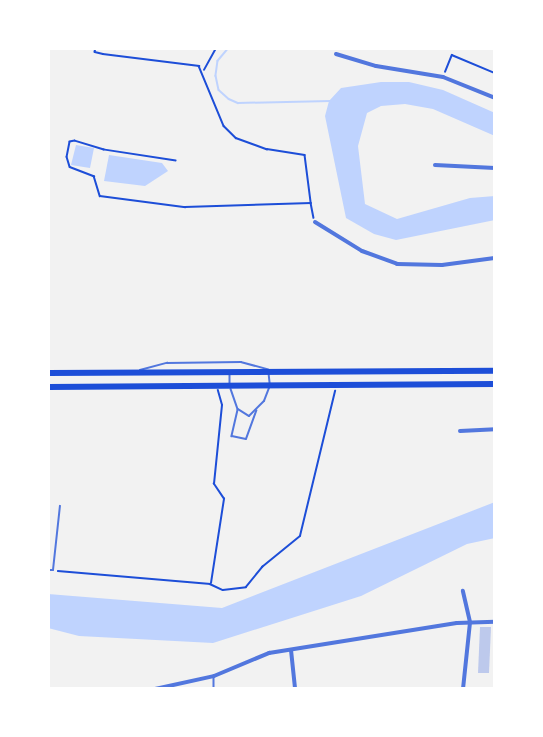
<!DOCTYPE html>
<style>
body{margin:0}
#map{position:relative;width:543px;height:737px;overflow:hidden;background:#f2f2f2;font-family:"Asap Condensed",sans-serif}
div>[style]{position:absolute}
.water>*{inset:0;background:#bfd3fe}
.stream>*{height:1.5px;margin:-0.75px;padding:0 0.75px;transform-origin:0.75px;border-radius:0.75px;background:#bfd3fe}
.building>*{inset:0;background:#bdc9ec}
.path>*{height:1.5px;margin:-0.75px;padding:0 0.75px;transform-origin:0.75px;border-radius:0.75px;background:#1d4ed8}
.service>*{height:1.5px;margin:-0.75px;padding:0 0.75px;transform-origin:0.75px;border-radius:0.75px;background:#5277de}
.minor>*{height:4px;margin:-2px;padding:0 2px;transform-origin:2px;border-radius:2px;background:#5277de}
.primary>*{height:6px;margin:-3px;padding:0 3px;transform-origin:3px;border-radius:3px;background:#1d4ed8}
span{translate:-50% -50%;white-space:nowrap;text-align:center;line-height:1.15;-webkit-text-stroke:4.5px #fff;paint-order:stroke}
.frame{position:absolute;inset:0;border:50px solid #fff;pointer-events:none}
</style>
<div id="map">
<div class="water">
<i style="clip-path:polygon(381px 82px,409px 82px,443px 90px,495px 113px,495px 136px,433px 109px,405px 104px,381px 106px,367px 113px,358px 146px,365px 204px,397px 219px,470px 198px,495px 196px,495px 220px,396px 240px,374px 234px,346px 218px,325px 116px,329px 101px,341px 88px)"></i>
<i style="clip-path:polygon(76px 145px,94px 148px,90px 168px,71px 165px)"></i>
<i style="clip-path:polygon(109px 155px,162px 163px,168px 171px,145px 186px,104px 181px)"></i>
<i style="clip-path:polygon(495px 502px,495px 538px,467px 544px,361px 596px,213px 643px,79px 636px,48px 628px,48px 594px,222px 608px)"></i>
</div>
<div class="stream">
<i style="left:229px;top:48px;width:17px;rotate:130deg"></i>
<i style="left:218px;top:61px;width:15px;rotate:98deg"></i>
<i style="left:216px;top:76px;width:14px;rotate:78deg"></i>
<i style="left:219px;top:90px;width:13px;rotate:42deg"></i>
<i style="left:229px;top:99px;width:10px;rotate:24deg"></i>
<i style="left:238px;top:103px;width:92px;rotate:-1.2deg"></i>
</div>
<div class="building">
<i style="clip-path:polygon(480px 627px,491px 627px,489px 673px,478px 673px)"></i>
</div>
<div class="path">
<i style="left:96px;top:48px;width:4px;rotate:104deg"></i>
<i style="left:95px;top:52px;width:8px;rotate:14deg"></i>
<i style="left:103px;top:54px;width:97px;rotate:7.1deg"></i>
<i style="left:199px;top:66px;width:65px;rotate:67.4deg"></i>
<i style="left:224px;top:126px;width:17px;rotate:45deg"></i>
<i style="left:236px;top:138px;width:33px;rotate:20deg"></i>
<i style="left:267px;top:149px;width:38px;rotate:9deg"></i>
<i style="left:305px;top:155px;width:47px;rotate:82.7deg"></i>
<i style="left:204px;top:70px;width:25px;rotate:-61deg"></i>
<i style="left:445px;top:72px;width:18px;rotate:-68deg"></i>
<i style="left:452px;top:55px;width:47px;rotate:22.7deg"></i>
<i style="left:176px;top:161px;width:73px;rotate:-171.3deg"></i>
<i style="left:104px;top:150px;width:30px;rotate:-163deg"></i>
<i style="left:75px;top:141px;width:5px;rotate:169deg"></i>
<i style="left:70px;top:142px;width:15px;rotate:101deg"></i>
<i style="left:67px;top:157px;width:10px;rotate:73deg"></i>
<i style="left:70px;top:167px;width:26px;rotate:21deg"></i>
<i style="left:94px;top:176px;width:21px;rotate:73deg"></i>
<i style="left:100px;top:196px;width:86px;rotate:7.4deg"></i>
<i style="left:185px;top:207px;width:126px;rotate:-1.8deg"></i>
<i style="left:311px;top:203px;width:15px;rotate:79deg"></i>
<i style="left:58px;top:571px;width:153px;rotate:4.9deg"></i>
<i style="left:210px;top:584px;width:14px;rotate:25deg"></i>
<i style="left:223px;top:590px;width:23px;rotate:-7deg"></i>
<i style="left:246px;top:587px;width:26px;rotate:-51deg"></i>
<i style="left:262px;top:567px;width:49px;rotate:-39.2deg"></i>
<i style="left:300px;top:536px;width:149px;rotate:-76.4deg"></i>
<i style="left:211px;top:583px;width:85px;rotate:-81.2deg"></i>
<i style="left:224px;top:499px;width:18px;rotate:-124deg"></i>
<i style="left:214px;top:484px;width:79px;rotate:-84.2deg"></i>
<i style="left:222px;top:405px;width:15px;rotate:-106deg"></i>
</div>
<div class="service">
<i style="left:140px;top:370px;width:28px;rotate:-15deg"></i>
<i style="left:167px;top:363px;width:74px;rotate:-0.8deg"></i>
<i style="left:241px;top:362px;width:28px;rotate:15deg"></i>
<i style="left:269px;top:373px;width:10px;rotate:84deg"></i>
<i style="left:230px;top:374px;width:10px;rotate:90deg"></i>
<i style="left:231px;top:389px;width:21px;rotate:71deg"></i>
<i style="left:238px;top:409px;width:13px;rotate:32deg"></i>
<i style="left:249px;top:416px;width:21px;rotate:-45deg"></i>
<i style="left:264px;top:401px;width:14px;rotate:-69deg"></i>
<i style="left:238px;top:410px;width:27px;rotate:103deg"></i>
<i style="left:232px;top:436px;width:14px;rotate:12deg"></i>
<i style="left:246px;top:439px;width:30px;rotate:-70deg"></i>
<i style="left:48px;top:570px;width:5px"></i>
<i style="left:53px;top:570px;width:64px;rotate:-83.8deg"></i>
<i style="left:214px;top:678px;width:11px;rotate:90deg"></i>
</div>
<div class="minor">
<i style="left:336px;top:54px;width:42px;rotate:16.7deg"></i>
<i style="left:376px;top:66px;width:68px;rotate:9.3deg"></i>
<i style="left:443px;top:77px;width:56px;rotate:22deg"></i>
<i style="left:435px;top:165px;width:60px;rotate:2.9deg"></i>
<i style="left:315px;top:222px;width:55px;rotate:31.7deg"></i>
<i style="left:362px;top:251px;width:37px;rotate:20deg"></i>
<i style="left:397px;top:264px;width:45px;rotate:1.3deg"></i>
<i style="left:442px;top:265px;width:53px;rotate:-7.5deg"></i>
<i style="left:460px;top:431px;width:35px;rotate:-3deg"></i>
<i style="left:291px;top:650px;width:39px;rotate:84deg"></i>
<i style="left:155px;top:689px;width:60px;rotate:-12.4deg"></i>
<i style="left:214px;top:676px;width:60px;rotate:-22.7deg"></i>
<i style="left:269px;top:653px;width:190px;rotate:-9.1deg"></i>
<i style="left:457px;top:623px;width:38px;rotate:-2deg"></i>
<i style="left:463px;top:689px;width:67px;rotate:-84deg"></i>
<i style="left:470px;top:622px;width:32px;rotate:-103deg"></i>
</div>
<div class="primary">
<i style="left:48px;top:373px;width:447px;rotate:-0.3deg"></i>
<i style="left:48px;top:387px;width:447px;rotate:-0.4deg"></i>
</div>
<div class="frame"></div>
</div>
